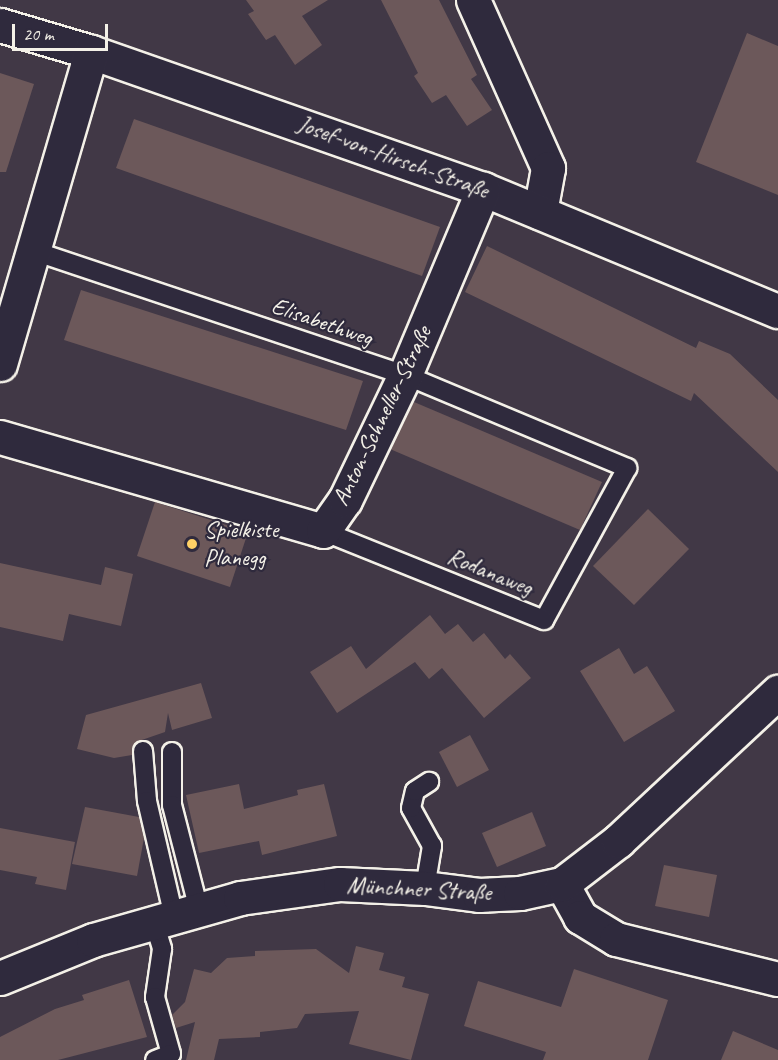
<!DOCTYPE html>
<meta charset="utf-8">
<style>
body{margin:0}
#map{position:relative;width:778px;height:1060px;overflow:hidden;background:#413846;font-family:Caveat,sans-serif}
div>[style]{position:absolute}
.building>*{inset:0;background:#6c585a}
.roads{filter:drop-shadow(2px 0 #f4f1e8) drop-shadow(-2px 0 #f4f1e8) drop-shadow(0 2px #f4f1e8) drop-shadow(0 -2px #f4f1e8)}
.lane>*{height:18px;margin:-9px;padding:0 9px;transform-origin:9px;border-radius:9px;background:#2f2a3d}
.street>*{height:33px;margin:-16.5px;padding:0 16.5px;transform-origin:16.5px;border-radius:16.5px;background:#2f2a3d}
.secondary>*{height:33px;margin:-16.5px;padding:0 16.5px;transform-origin:16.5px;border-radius:16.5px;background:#2f2a3d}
.dots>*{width:16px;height:16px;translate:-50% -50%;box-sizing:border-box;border:3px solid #2f2a3d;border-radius:50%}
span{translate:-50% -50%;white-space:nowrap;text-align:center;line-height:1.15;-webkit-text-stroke:4.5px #2f2a3d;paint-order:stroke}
.street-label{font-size:24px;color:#f4f1e8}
.poi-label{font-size:24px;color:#f4f1e8}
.left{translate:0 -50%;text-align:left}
.scale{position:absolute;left:12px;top:24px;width:96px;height:27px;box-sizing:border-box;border:3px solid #f4f1e8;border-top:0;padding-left:8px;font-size:18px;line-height:21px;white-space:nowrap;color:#f4f1e8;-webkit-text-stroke:4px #2f2a3d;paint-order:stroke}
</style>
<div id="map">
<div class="building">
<i style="clip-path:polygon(246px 0,328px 0,302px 16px,322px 45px,295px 65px,275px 35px,266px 40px,248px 14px,254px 11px)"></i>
<i style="clip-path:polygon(381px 0,439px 0,477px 75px,471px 79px,492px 110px,467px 126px,446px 95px,432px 103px,414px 76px,418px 73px)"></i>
<i style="clip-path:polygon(747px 33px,778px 46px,778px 195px,696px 162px)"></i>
<i style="clip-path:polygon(0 73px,34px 84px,6px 172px,0 172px)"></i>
<i style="clip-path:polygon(134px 119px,440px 227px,422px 276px,116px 168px)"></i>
<i style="clip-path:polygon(487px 246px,696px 348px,699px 341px,730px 354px,778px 400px,778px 472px,694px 393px,691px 401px,465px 292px)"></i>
<i style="clip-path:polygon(81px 290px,363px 381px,346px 430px,64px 340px)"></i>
<i style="clip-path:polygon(414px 402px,602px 482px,580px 530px,390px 449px)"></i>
<i style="clip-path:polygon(155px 502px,248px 532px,230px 587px,137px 556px)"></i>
<i style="clip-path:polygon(648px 509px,689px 549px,634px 605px,593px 566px)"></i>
<i style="clip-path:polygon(0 563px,101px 585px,105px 567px,133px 574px,121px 626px,69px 614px,63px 641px,0 627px)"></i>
<i style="clip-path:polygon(430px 615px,445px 634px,458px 624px,473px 642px,484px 633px,505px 659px,510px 654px,531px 678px,484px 718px,442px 668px,429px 679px,415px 662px,337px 713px,310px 672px,351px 646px,366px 669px)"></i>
<i style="clip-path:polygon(619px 648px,634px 674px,647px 666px,675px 711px,624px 742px,580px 671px)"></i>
<i style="clip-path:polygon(201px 683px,212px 718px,172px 730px,168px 713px,165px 732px,136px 742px,132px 755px,114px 758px,77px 749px,86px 715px)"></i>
<i style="clip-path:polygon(470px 735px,489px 770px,457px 787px,439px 752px)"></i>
<i style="clip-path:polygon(239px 784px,244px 809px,298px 795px,297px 790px,324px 784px,337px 836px,262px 855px,259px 841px,199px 853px,186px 795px)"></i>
<i style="clip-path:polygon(85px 807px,139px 817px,144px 838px,137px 876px,72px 864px)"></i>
<i style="clip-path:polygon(532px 812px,546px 846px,497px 867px,482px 833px)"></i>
<i style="clip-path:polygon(0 828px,75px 842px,66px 890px,35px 884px,37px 877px,0 870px)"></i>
<i style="clip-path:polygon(664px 865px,717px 875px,709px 917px,655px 906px)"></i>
<i style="clip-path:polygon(356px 946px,384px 953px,379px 970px,405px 977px,402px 987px,429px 994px,411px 1060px,349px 1044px,359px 1011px,305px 1014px,297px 1028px,260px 1032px,260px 1037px,219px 1039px,214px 1060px,186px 1060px,195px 1022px,176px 1028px,172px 1015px,185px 1002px,194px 969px,211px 973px,227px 958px,255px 956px,255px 951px,316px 949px,349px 973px)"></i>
<i style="clip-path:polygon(574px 969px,668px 1000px,648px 1060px,543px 1060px,546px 1052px,464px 1026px,478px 981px,561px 1007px)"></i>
<i style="clip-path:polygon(129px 980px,147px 1037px,58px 1060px,0 1060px,0 1037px,55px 1009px,84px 1000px,82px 995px)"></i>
<i style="clip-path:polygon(733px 1031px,778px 1050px,778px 1060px,721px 1060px)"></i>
</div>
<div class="roads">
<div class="lane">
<i style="left:31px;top:250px;width:394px;rotate:18.5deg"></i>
<i style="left:405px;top:375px;width:241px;rotate:22.7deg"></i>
<i style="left:627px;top:468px;width:173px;rotate:118.6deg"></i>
<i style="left:544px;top:620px;width:238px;rotate:-158.1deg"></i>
<i style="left:143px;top:751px;width:50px;rotate:85.4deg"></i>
<i style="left:147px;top:801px;width:119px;rotate:76.9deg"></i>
<i style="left:172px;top:752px;width:53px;rotate:90deg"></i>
<i style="left:172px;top:805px;width:108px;rotate:75.6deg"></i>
<i style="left:425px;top:888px;width:43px;rotate:-80.5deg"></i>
<i style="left:432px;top:846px;width:43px;rotate:-118.9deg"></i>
<i style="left:411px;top:808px;width:17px;rotate:-77deg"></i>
<i style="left:415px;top:791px;width:17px;rotate:-33deg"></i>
<i style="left:154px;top:922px;width:28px;rotate:73deg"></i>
<i style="left:162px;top:949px;width:49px;rotate:98.3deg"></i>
<i style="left:155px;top:997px;width:59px;rotate:74.3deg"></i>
<i style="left:171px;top:1054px;width:17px;rotate:159deg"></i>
</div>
<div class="street">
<i style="left:473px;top:0;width:184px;rotate:65.9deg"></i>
<i style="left:548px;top:168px;width:45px;rotate:100.3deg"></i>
<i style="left:0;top:25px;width:95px;rotate:16.5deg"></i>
<i style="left:91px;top:52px;width:415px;rotate:19.3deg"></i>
<i style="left:483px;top:189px;width:319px;rotate:22.5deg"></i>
<i style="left:0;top:364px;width:325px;rotate:-73.7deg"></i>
<i style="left:0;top:437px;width:336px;rotate:16.2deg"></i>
<i style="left:323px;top:531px;width:38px;rotate:-55deg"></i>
<i style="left:345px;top:500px;width:139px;rotate:-64.4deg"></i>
<i style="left:405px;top:375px;width:202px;rotate:-67.2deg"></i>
<i style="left:562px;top:884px;width:38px;rotate:61deg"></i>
<i style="left:580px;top:917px;width:42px;rotate:31.4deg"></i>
<i style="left:616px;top:939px;width:167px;rotate:13.9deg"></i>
</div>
<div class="secondary">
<i style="left:0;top:978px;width:100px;rotate:-22.2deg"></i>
<i style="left:93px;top:940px;width:153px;rotate:-15.9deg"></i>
<i style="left:240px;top:898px;width:101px;rotate:-8deg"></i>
<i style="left:340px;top:884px;width:85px;rotate:2.7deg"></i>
<i style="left:425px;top:888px;width:54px;rotate:7.4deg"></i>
<i style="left:479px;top:895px;width:41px;rotate:-2.8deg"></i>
<i style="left:520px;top:893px;width:43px;rotate:-12.1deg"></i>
<i style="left:562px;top:884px;width:71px;rotate:-37.5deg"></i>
<i style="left:618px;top:841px;width:219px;rotate:-43deg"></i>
</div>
</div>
<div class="dots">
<i style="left:192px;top:544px;background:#ffd166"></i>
</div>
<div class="street-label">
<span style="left:393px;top:157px;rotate:20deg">Josef-von-Hirsch-Straße</span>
<span style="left:322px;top:322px;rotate:19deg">Elisabethweg</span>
<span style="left:382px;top:416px;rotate:-64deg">Anton-Schneller-Straße</span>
<span style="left:490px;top:572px;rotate:22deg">Rodanaweg</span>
<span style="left:419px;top:889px;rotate:3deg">Münchner Straße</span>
</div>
<div class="poi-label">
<span class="left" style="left:204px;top:544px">Spielkiste<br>Planegg</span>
</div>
<div class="scale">20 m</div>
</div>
